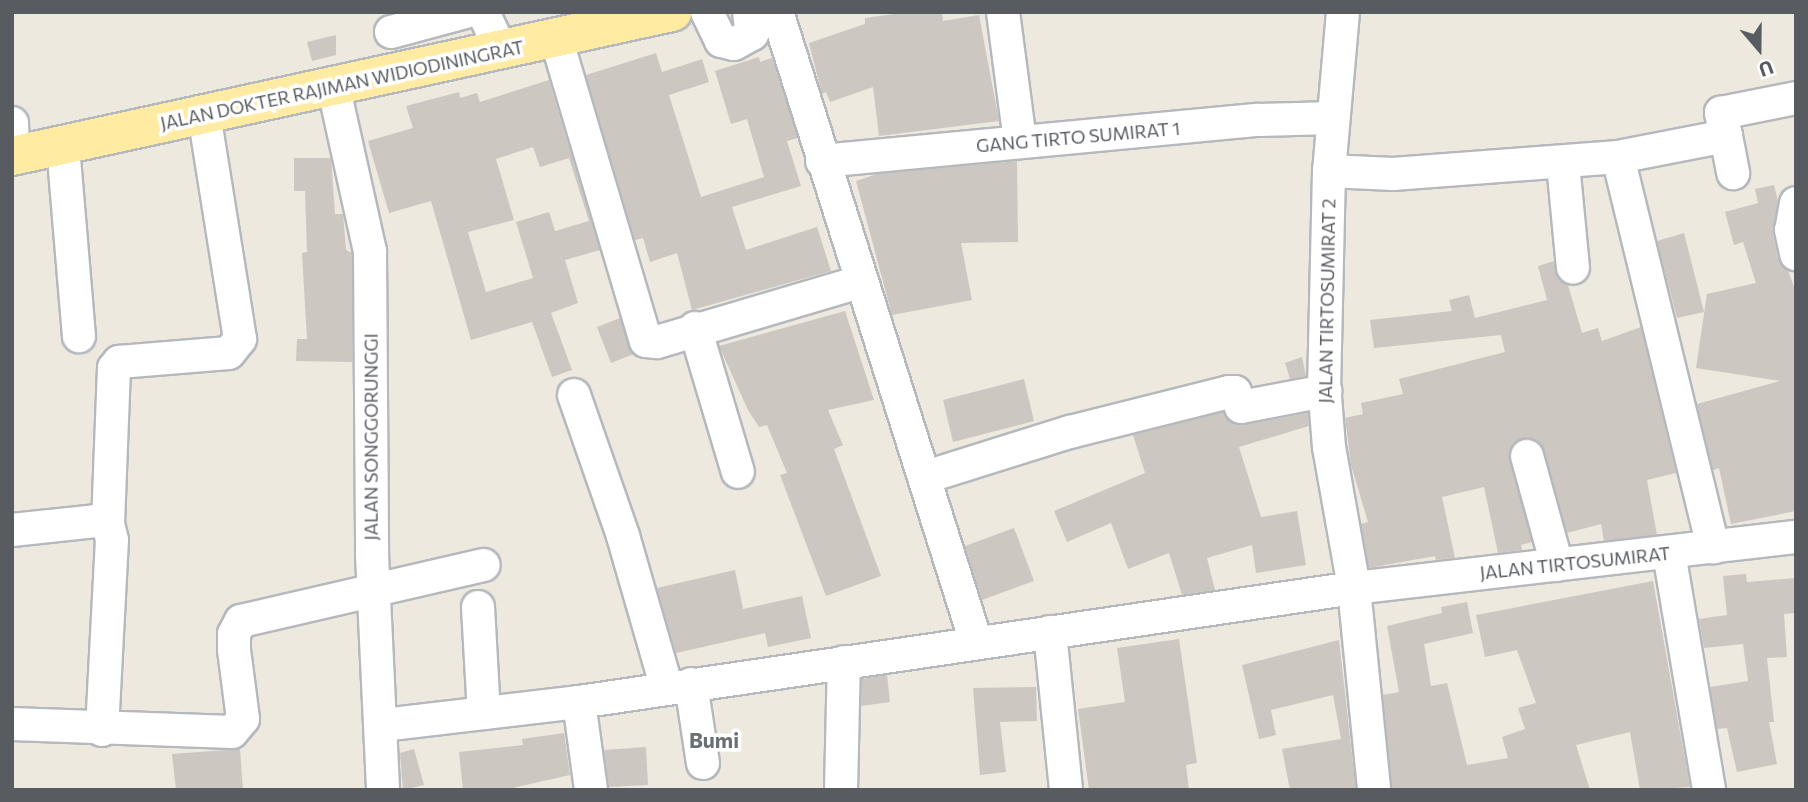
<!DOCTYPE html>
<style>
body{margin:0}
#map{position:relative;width:1808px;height:802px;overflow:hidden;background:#ede9df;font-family:Commissioner,sans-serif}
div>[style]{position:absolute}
.building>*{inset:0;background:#ccc7c0}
.roads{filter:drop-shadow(2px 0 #b5b8bd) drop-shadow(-2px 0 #b5b8bd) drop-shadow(0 2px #b5b8bd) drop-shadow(0 -2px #b5b8bd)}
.minor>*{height:32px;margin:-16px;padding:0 16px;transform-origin:16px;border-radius:16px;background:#fff}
.major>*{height:38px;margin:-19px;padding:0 19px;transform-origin:19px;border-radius:19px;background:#ffeba1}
span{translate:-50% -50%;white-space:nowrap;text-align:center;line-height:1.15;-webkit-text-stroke:7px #fff;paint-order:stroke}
.street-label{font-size:18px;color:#585c61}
.quarter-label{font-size:21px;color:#696f73;font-weight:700}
.frame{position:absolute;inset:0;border:14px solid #585c61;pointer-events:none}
.north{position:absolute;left:1724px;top:14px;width:70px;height:70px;-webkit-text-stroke:5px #fff;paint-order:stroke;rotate:160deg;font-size:19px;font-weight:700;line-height:28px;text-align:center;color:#585c61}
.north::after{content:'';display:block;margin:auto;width:24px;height:32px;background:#585c61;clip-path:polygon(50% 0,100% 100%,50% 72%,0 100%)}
</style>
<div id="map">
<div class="building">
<i style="clip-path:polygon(908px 12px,942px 12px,943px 21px,979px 15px,999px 121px,879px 136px,873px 87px,830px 102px,826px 92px,822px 94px,809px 43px,865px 24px,865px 18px)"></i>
<i style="clip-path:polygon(336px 35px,336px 55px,312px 61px,307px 42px)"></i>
<i style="clip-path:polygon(656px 53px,662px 72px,702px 59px,709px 82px,669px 95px,701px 197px,764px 177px,747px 119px,731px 124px,715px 71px,759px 57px,760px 62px,772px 58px,798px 138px,787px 141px,801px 186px,732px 207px,746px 250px,817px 227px,831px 271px,692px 310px,677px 253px,650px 262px,643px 238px,635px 240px,586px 75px)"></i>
<i style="clip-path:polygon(evenodd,549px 80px,600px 250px,565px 260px,578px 303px,551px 313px,572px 370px,552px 377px,532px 322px,471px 340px,431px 201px,389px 213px,368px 141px,413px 128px,406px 106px,459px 92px,460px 98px,477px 93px,480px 102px,549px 80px,533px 147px,540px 167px,569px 158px,589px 221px,555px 231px,549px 212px,516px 222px,533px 278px,486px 292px,468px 232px,514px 220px,496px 159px,533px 147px)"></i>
<i style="clip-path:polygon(294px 158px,331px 158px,335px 214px,343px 214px,346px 250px,352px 253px,352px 362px,296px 361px,297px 339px,307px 339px,302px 253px,307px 252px,305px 191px,294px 191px)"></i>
<i style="clip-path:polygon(1017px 161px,1018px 242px,961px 243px,972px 300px,892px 315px,856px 181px,877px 174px)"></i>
<i style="clip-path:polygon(1774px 185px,1778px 201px,1773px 234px,1778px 258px,1788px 270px,1796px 293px,1796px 511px,1731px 524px,1719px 468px,1713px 470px,1697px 404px,1780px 381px,1696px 368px,1707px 294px,1756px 283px,1743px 242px,1734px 245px,1725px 212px,1758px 203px,1755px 189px)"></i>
<i style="clip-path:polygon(1684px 233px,1704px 312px,1677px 318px,1657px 241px)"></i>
<i style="clip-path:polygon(1554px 261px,1558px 278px,1568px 285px,1582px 333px,1598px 328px,1602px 341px,1641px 327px,1676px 473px,1647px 480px,1657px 535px,1604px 541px,1601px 524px,1567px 533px,1544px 450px,1539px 443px,1523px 438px,1509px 452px,1532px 542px,1521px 545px,1522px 550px,1498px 553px,1484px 487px,1442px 497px,1455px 558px,1436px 560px,1435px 556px,1369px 568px,1361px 524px,1368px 522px,1351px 465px,1345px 418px,1363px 414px,1361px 403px,1403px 394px,1399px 379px,1505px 352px,1501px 335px,1374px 348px,1370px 320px,1452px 311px,1449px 300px,1469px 295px,1475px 318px,1547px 300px,1538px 266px)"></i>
<i style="clip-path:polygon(845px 311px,874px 400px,828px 410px,843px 445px,834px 449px,881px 576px,826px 596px,780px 475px,787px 473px,767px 425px,759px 427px,748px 410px,719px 346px)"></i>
<i style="clip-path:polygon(620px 318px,634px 354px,611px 363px,597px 327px)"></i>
<i style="clip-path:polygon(1302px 357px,1306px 376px,1290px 379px,1285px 363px)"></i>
<i style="clip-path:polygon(1024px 379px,1034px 421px,953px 442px,943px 400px)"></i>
<i style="clip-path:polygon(1223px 412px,1229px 421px,1244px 425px,1308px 413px,1309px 426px,1239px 447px,1261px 517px,1297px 511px,1306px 565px,1256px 573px,1252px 545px,1207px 558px,1215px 590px,1182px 595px,1169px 553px,1128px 569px,1111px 523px,1067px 542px,1054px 511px,1145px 473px,1133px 435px)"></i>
<i style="clip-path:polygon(1014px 528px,1034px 581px,982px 600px,965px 546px)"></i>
<i style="clip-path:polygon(735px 570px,743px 609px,802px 596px,811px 638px,768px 647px,765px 633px,676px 653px,657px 588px)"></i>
<i style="clip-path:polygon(1746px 574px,1747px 582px,1796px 578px,1796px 613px,1784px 614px,1787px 657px,1767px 658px,1774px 722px,1769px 722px,1777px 764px,1737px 772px,1727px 728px,1717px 729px,1710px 687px,1748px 681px,1743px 644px,1704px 648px,1699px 619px,1727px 615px,1723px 576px)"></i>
<i style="clip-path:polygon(1653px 581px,1690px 787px,1640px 790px,1630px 732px,1576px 745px,1590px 790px,1392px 790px,1383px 695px,1399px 692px,1387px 626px,1442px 613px,1441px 607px,1467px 602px,1473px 633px,1424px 644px,1431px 686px,1447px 683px,1467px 765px,1508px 758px,1502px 737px,1525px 729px,1518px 708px,1536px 703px,1517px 650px,1485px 657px,1476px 615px)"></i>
<i style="clip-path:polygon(1179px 639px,1197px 763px,1186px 765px,1189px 790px,1089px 790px,1078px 709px,1125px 702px,1117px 648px)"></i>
<i style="clip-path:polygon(1339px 640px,1356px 790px,1290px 790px,1282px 749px,1341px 739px,1333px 695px,1271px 710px,1276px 735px,1259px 739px,1242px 665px)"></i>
<i style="clip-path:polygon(887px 675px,890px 702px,861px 706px,862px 679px)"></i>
<i style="clip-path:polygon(1036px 687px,1037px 721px,1000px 722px,1006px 772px,980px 775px,973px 688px)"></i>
<i style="clip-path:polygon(564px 733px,570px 775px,508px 789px,463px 790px,459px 752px,523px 745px,522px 739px)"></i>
<i style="clip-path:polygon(646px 747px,648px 785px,609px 787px,604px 750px)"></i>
<i style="clip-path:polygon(240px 749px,243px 790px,176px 790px,172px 754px)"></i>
<i style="clip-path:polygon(414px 749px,424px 785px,403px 790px,400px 753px)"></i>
</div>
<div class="roads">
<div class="minor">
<i style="left:483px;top:12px;width:44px;rotate:64.6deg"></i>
<i style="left:707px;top:12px;width:32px;rotate:64deg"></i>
<i style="left:721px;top:41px;width:13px;rotate:13deg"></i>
<i style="left:734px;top:44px;width:21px;rotate:-29deg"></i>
<i style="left:752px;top:34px;width:22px;rotate:-98deg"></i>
<i style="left:777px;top:12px;width:661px;rotate:72.47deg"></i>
<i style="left:1003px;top:12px;width:131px;rotate:82.5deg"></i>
<i style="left:1343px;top:12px;width:160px;rotate:95deg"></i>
<i style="left:1329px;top:171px;width:213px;rotate:91.3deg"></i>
<i style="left:1324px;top:384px;width:63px;rotate:85.5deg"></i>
<i style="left:1329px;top:447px;width:143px;rotate:79.9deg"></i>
<i style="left:1354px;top:588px;width:203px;rotate:84.3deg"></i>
<i style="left:391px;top:32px;width:77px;rotate:-15.1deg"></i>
<i style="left:556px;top:38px;width:316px;rotate:73.5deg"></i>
<i style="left:646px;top:341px;width:11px;rotate:5deg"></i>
<i style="left:657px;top:342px;width:211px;rotate:-16.5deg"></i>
<i style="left:334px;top:89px;width:166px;rotate:77.5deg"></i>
<i style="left:370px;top:251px;width:304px;rotate:89.6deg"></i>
<i style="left:372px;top:555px;width:235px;rotate:87.3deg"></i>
<i style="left:12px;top:123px;width:33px;rotate:88deg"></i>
<i style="left:1726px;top:136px;width:38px;rotate:79deg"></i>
<i style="left:63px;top:146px;width:191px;rotate:85.2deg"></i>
<i style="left:1618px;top:157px;width:402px;rotate:76.3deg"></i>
<i style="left:822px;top:161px;width:438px;rotate:-5.4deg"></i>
<i style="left:1258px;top:120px;width:75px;rotate:-1.5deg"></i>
<i style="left:1563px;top:164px;width:104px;rotate:84.5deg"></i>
<i style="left:1329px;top:171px;width:64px;rotate:2.7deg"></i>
<i style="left:1393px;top:174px;width:226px;rotate:-4.3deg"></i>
<i style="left:1618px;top:157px;width:110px;rotate:-11deg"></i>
<i style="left:1726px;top:136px;width:24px;rotate:-102deg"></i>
<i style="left:1721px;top:113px;width:76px;rotate:-11.3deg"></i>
<i style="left:1796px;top:203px;width:27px;rotate:100deg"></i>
<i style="left:1791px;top:230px;width:25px;rotate:78deg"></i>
<i style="left:695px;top:328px;width:150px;rotate:73.4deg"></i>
<i style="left:574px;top:395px;width:149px;rotate:70.8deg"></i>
<i style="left:623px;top:536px;width:158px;rotate:73.9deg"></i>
<i style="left:1527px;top:456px;width:113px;rotate:74.6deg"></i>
<i style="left:926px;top:477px;width:151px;rotate:-17.4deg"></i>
<i style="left:1070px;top:432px;width:164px;rotate:-14.1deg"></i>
<i style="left:1229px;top:392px;width:6px"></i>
<i style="left:1235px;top:392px;width:16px;rotate:68deg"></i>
<i style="left:1241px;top:407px;width:86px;rotate:-10.8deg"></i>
<i style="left:12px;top:530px;width:84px;rotate:-6.1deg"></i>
<i style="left:96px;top:521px;width:12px;rotate:14deg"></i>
<i style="left:1669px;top:553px;width:240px;rotate:80.4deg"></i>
<i style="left:478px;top:607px;width:106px;rotate:86.8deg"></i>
<i style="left:1050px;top:632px;width:159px;rotate:84.2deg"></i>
<i style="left:691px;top:684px;width:80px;rotate:81.4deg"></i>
<i style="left:579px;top:702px;width:89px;rotate:82.2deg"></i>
<i style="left:12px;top:724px;width:220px;rotate:2.1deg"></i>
<i style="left:232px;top:732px;width:17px;rotate:-50deg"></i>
<i style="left:243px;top:719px;width:70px;rotate:-97.4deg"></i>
<i style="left:234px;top:650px;width:16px;rotate:-90deg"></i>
<i style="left:234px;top:634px;width:15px;rotate:-62deg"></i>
<i style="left:241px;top:621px;width:249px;rotate:-13deg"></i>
<i style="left:383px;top:725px;width:197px;rotate:-6.7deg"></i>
<i style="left:579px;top:702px;width:783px;rotate:-8.37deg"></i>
<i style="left:1354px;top:588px;width:445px;rotate:-6.6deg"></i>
<i style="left:102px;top:730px;width:190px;rotate:-87deg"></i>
<i style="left:112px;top:540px;width:16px;rotate:-104deg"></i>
<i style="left:108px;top:524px;width:156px;rotate:-87.8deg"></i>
<i style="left:114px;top:368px;width:8px;rotate:-50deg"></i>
<i style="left:119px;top:362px;width:110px;rotate:-4.7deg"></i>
<i style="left:229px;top:353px;width:18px;rotate:-52deg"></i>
<i style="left:240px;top:339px;width:227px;rotate:-99.1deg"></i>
<i style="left:841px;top:790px;width:128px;rotate:-88.7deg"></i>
</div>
<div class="major">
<i style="left:12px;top:156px;width:676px;rotate:-12.31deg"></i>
</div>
</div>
<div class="street-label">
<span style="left:342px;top:85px;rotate:-12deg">JALAN DOKTER RAJIMAN WIDIODININGRAT</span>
<span style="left:1078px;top:137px;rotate:-5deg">GANG TIRTO SUMIRAT 1</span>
<span style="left:1327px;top:301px;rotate:-89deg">JALAN TIRTOSUMIRAT 2</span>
<span style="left:371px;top:437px;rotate:-90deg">JALAN SONGGORUNGGI</span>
<span style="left:1575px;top:563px;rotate:-6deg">JALAN TIRTOSUMIRAT</span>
</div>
<div class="quarter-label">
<span style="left:714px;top:740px">Bumi</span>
</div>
<div class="frame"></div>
<div class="north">U</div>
</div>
